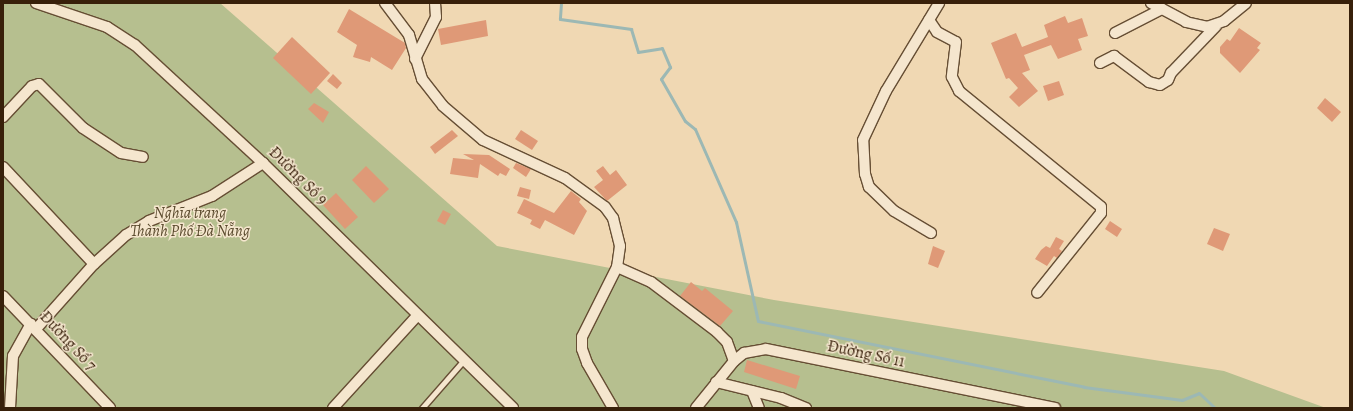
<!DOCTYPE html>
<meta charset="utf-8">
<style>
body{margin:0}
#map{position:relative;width:1353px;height:411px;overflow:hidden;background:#f0d8b3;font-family:Alegreya,serif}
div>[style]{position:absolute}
.green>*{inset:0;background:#b6bf8f}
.stream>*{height:3px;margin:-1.5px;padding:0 1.5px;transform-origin:1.5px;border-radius:1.5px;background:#9cb8b4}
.building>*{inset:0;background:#df9977}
.roads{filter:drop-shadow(1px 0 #664e34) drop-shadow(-1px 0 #664e34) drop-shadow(0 1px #664e34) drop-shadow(0 -1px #664e34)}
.lane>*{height:5px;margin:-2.5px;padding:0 2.5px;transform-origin:2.5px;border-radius:2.5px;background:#f5e6ce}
.street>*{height:10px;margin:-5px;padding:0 5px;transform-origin:5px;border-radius:5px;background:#f5e6ce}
span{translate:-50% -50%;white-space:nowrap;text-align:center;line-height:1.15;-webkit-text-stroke:3px #f5e6ce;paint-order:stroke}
.street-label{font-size:16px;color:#38200a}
.park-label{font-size:16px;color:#58482b;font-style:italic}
.frame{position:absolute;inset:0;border:4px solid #38200a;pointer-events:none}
</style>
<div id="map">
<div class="green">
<i style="clip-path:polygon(3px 3px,220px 3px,497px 246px,774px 300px,1224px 371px,1326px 408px,3px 408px)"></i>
</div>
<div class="stream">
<i style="left:561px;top:3px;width:16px;rotate:94deg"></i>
<i style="left:560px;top:19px;width:72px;rotate:8deg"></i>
<i style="left:631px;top:29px;width:24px;rotate:73deg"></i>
<i style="left:638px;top:52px;width:24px;rotate:-9deg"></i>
<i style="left:662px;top:48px;width:21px;rotate:67deg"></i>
<i style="left:670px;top:67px;width:15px;rotate:127deg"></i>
<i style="left:661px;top:79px;width:48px;rotate:60.3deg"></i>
<i style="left:685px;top:121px;width:13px;rotate:39deg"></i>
<i style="left:695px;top:129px;width:102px;rotate:66.2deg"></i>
<i style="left:736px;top:222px;width:101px;rotate:77.5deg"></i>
<i style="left:758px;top:321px;width:333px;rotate:11.4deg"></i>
<i style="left:1084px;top:387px;width:99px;rotate:7.6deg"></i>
<i style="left:1182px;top:400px;width:18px;rotate:-22deg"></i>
<i style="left:1199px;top:393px;width:22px;rotate:43deg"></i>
</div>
<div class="building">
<i style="clip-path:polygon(349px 9px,405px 43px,406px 48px,392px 70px,371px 57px,370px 62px,353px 57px,357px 45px,337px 32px)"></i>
<i style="clip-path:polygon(1065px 16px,1068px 23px,1082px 18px,1088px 36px,1078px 39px,1082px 50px,1058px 59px,1051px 45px,1024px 55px,1030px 70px,1022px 73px,1038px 91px,1019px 107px,1009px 97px,1018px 88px,1009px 78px,1006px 79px,991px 43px,1016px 33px,1022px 47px,1048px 37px,1044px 25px)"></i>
<i style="clip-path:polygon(486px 20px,488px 36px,441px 45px,438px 29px)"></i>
<i style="clip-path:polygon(1239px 28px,1261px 43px,1257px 48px,1260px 50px,1240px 73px,1220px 53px,1220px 47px,1227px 39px,1230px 41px)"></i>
<i style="clip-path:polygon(292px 37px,330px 73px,311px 94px,273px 58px)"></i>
<i style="clip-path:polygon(333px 74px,342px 83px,337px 89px,327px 81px)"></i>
<i style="clip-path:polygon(1059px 81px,1064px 95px,1048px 101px,1043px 86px)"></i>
<i style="clip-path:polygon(1325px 98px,1341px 112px,1332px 122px,1317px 108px)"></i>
<i style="clip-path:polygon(314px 103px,329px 112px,323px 123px,308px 109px)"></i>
<i style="clip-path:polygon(452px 130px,458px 136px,435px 154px,430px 147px)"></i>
<i style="clip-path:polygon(521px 130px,538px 141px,532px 150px,515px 139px)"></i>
<i style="clip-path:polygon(463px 154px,489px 155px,510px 169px,506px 176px,500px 173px,498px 176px,480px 164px,478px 178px,450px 174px,453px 158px,474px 160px)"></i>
<i style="clip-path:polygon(516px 163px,531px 169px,526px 177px,513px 168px)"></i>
<i style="clip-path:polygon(366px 166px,389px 189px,374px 203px,352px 180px)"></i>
<i style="clip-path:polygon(603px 166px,610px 175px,616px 170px,627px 185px,607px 201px,594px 187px,603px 180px,596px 171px)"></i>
<i style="clip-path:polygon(520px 187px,531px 190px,529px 199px,517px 196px)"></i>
<i style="clip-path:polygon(571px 191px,581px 199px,579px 202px,587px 211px,574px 235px,545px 220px,540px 229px,530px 224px,532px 220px,517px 213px,524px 199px,554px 213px)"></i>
<i style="clip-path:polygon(336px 193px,358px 217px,345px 229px,323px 205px)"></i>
<i style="clip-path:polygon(443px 210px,451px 214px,445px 225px,437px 221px)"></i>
<i style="clip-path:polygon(1110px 221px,1122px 229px,1117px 237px,1105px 229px)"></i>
<i style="clip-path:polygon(1214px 228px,1230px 234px,1223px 251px,1207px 244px)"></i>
<i style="clip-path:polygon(1056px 237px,1064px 241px,1059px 249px,1062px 251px,1057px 258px,1054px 256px,1047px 266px,1035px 259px,1041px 250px,1046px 246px,1050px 248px)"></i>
<i style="clip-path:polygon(933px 246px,945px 251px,938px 268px,928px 264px)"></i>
<i style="clip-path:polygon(691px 282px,702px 291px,705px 288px,733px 311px,720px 326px,680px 296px)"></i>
<i style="clip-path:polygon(747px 360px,800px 376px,796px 389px,744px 372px)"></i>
</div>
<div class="roads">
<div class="lane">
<i style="left:422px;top:408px;width:64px;rotate:-48.8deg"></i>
</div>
<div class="street">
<i style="left:36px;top:3px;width:75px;rotate:18.7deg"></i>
<i style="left:107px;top:27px;width:33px;rotate:33deg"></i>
<i style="left:135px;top:45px;width:174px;rotate:42.7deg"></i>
<i style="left:263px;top:163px;width:350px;rotate:44.4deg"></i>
<i style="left:385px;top:3px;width:40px;rotate:53deg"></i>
<i style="left:409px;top:35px;width:46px;rotate:73.5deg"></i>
<i style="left:422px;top:79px;width:34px;rotate:52deg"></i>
<i style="left:443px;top:106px;width:52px;rotate:40.4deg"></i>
<i style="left:483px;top:140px;width:90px;rotate:24.9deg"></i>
<i style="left:565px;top:178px;width:49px;rotate:35.9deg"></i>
<i style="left:605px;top:207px;width:14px;rotate:54deg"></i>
<i style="left:613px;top:218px;width:29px;rotate:76deg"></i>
<i style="left:620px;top:246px;width:21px;rotate:98deg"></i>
<i style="left:617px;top:267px;width:78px;rotate:116.6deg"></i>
<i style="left:582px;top:337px;width:12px;rotate:90deg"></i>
<i style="left:582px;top:349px;width:15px;rotate:70deg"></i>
<i style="left:587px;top:363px;width:52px;rotate:60deg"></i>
<i style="left:1151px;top:3px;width:40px;rotate:28deg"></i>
<i style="left:1186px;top:22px;width:22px;rotate:13deg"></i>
<i style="left:1207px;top:27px;width:18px;rotate:-19deg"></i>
<i style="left:1224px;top:21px;width:28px;rotate:-39deg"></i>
<i style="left:929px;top:20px;width:14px;rotate:56deg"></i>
<i style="left:937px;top:32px;width:21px;rotate:28deg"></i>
<i style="left:956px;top:42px;width:35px;rotate:97deg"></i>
<i style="left:952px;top:77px;width:16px;rotate:63deg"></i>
<i style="left:959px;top:91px;width:183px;rotate:39.2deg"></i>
<i style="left:1101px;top:207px;width:6px;rotate:90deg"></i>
<i style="left:1101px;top:213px;width:102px;rotate:128.7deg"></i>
<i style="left:1115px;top:33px;width:53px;rotate:-27.1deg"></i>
<i style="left:415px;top:59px;width:47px;rotate:-63.4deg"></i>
<i style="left:436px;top:17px;width:14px;rotate:-94deg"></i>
<i style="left:1100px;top:63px;width:16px;rotate:-27deg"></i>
<i style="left:1114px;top:56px;width:44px;rotate:36.6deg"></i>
<i style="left:1149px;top:82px;width:11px;rotate:15deg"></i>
<i style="left:1160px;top:85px;width:9px;rotate:-32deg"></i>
<i style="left:1168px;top:80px;width:8px;rotate:-67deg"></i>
<i style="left:1171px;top:73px;width:65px;rotate:-46.2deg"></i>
<i style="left:3px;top:117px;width:42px;rotate:-46.9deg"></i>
<i style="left:32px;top:86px;width:7px;rotate:-16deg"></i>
<i style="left:39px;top:84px;width:62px;rotate:45deg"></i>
<i style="left:83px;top:128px;width:45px;rotate:33.3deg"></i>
<i style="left:121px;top:153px;width:22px;rotate:10deg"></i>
<i style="left:3px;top:167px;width:133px;rotate:46.8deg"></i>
<i style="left:931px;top:233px;width:43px;rotate:-149.3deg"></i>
<i style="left:894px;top:211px;width:35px;rotate:-136deg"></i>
<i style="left:869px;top:187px;width:14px;rotate:-107deg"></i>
<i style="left:865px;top:174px;width:34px;rotate:-93deg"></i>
<i style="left:863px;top:140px;width:54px;rotate:-64.9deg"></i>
<i style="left:886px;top:91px;width:103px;rotate:-58.9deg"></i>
<i style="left:617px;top:267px;width:37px;rotate:24deg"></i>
<i style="left:651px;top:282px;width:83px;rotate:37.1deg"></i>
<i style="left:717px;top:332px;width:14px;rotate:45deg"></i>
<i style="left:727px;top:342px;width:20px;rotate:70deg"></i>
<i style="left:3px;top:296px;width:155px;rotate:46.3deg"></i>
<i style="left:36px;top:329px;width:87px;rotate:-48.3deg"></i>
<i style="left:94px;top:264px;width:43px;rotate:-42.2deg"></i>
<i style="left:126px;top:235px;width:27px;rotate:-31deg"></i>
<i style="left:149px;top:221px;width:68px;rotate:-21.6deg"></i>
<i style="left:212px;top:196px;width:61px;rotate:-32.9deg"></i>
<i style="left:716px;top:382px;width:67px;rotate:13.8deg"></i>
<i style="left:781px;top:398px;width:27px;rotate:22deg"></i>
<i style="left:752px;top:391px;width:18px;rotate:68deg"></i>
<i style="left:10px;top:408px;width:52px;rotate:-86.7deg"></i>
<i style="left:13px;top:356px;width:37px;rotate:-61deg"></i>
<i style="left:333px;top:408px;width:125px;rotate:-47.6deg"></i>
<i style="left:696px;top:408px;width:60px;rotate:-51deg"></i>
<i style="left:734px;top:361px;width:13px;rotate:-39deg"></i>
<i style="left:744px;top:353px;width:22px;rotate:-10deg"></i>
<i style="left:766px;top:349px;width:295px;rotate:11.5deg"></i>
</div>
</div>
<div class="street-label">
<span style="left:298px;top:176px;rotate:45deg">Đường Số 9</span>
<span style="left:68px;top:341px;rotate:47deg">Đường Số 7</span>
<span style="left:866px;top:354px;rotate:12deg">Đường Số 11</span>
</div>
<div class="park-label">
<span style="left:190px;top:222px">Nghĩa trang<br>Thành Phố Đà Nẵng</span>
</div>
<div class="frame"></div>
</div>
